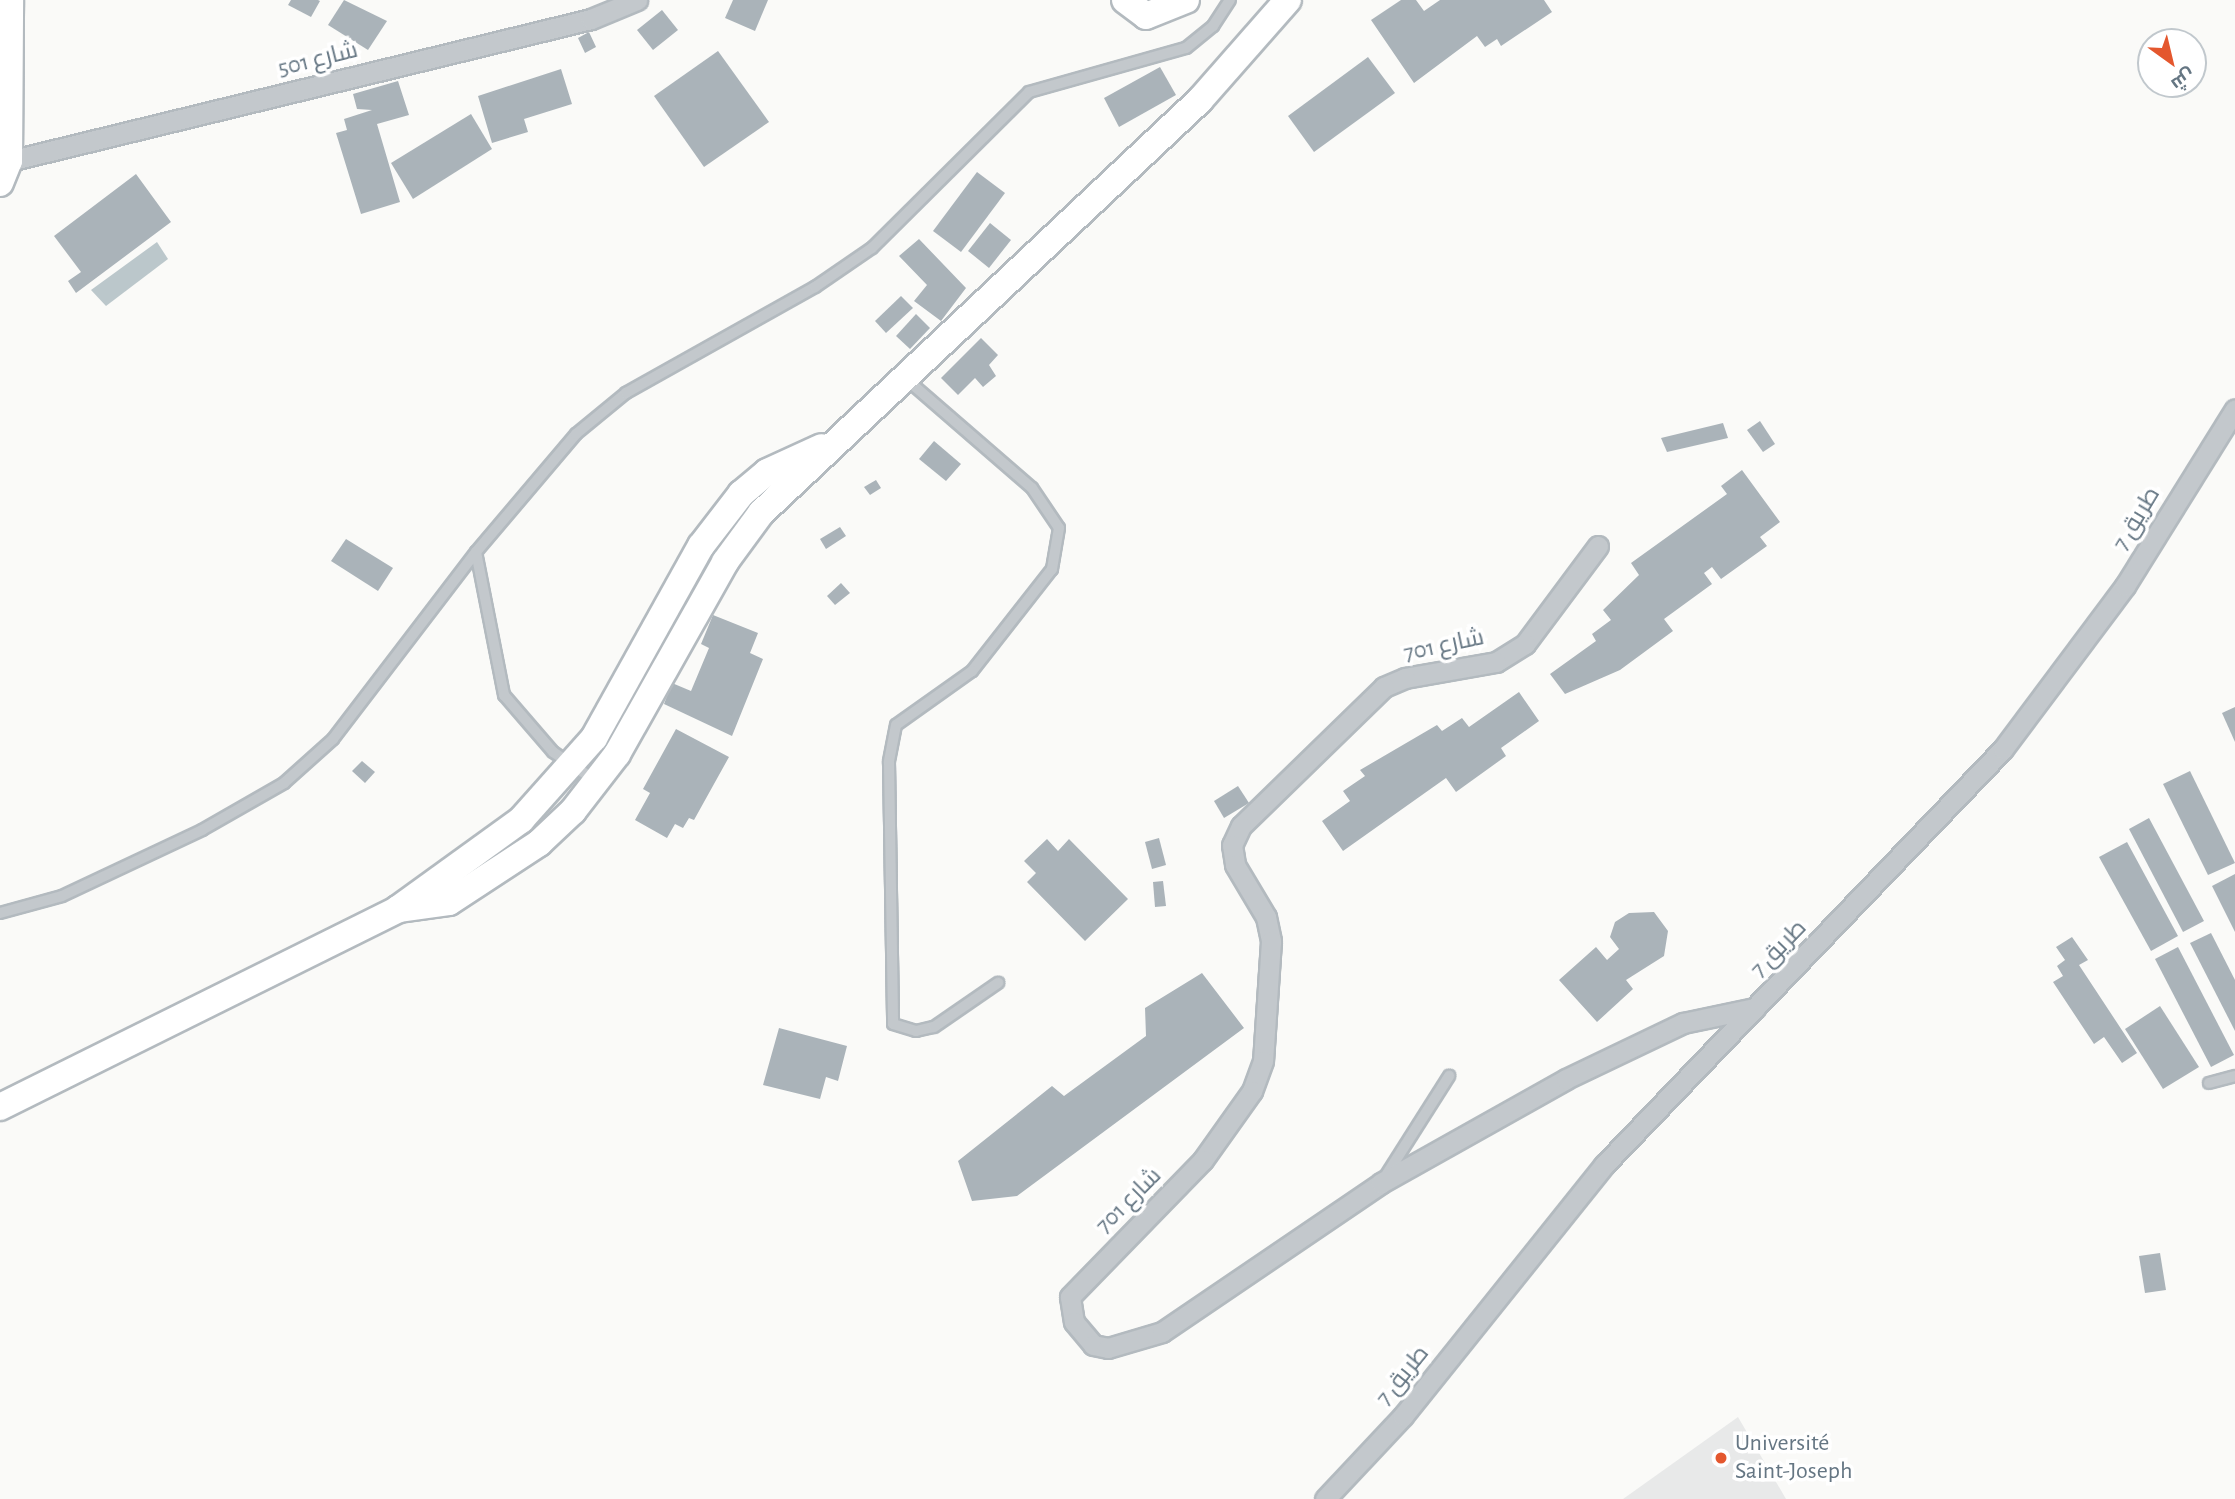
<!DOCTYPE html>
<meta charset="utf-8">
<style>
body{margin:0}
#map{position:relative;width:2235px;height:1499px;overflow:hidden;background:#fafaf8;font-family:"Alegreya Sans",Cairo,sans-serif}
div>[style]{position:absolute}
.built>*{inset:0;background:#e8e9e9}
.water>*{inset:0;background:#bbc7cb}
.building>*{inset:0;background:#aab3b9}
.roads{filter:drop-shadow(2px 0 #b3babf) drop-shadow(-2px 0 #b3babf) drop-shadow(0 2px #b3babf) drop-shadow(0 -2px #b3babf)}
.lane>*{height:10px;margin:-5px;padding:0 5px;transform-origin:5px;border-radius:5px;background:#c3c8cc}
.street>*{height:19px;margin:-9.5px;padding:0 9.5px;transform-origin:9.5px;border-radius:9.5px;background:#c3c8cc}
.secondary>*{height:26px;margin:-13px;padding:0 13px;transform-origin:13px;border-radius:13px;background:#fff}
.dots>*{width:19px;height:19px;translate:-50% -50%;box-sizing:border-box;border:4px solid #fff;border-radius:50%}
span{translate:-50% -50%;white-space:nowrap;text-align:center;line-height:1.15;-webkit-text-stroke:7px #fff;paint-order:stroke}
.street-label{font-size:24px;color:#657683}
.poi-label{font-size:24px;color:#657683}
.left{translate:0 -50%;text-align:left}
.north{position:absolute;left:2137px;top:28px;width:70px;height:70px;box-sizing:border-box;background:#fff;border:2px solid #c1c8cd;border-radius:50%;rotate:146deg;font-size:19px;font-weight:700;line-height:28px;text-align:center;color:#657683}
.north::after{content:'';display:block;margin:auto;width:24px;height:32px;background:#e4572e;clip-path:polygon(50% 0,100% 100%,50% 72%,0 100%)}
</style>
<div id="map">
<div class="built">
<i style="clip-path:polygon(1738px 1417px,1786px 1499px,1623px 1499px)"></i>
</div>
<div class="water">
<i style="clip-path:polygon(157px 242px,168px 259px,106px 306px,91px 290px)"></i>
</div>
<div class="building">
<i style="clip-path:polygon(291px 0,318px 0,320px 1px,311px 17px,288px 5px)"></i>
<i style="clip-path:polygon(344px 0,387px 21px,368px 50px,328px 25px)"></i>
<i style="clip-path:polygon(733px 0,768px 0,755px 31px,725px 18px)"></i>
<i style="clip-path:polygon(1401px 0,1416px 0,1424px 11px,1440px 0,1544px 0,1552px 12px,1501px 46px,1497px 39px,1485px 47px,1477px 36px,1414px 83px,1371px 20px)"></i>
<i style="clip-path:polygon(662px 10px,678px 30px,653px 50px,637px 30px)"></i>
<i style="clip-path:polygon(589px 32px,596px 47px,585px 53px,578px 38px)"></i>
<i style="clip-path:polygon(718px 51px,769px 122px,704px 167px,654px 96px)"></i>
<i style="clip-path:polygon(1368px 57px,1395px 93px,1314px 152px,1288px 116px)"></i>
<i style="clip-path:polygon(1160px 67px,1176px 95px,1119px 127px,1104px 98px)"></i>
<i style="clip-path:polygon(561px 69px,572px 104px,524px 119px,528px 132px,492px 143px,478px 96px)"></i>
<i style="clip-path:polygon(398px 81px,409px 115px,377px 124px,400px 202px,361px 214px,336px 133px,347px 130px,344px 119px,372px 110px,357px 109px,353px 94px)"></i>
<i style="clip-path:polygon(471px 114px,492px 149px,413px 199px,391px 163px)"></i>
<i style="clip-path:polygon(977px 172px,1005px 193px,961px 252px,933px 231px)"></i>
<i style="clip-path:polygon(136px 174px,171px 222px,76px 293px,68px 281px,81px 272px,54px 236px)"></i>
<i style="clip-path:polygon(990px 223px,1011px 240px,989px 268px,968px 251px)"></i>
<i style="clip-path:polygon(919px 239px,966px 288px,941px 321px,914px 301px,927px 285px,899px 256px)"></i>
<i style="clip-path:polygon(901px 296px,913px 308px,886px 333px,875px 321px)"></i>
<i style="clip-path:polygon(916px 314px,930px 328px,910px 349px,896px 336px)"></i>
<i style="clip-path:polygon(981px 338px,998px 355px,989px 365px,996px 376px,983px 387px,975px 378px,958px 395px,941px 378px)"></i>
<i style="clip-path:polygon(1760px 421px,1775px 444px,1763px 452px,1747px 430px)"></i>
<i style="clip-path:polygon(1723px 423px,1728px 438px,1667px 452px,1661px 438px)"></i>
<i style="clip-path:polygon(934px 441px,961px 464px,946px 481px,919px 459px)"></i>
<i style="clip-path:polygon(1742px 470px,1780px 522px,1760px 537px,1767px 546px,1721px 579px,1712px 567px,1704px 573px,1712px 584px,1664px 619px,1673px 631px,1620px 670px,1565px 694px,1550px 674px,1596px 641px,1592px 634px,1611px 620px,1603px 610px,1639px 575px,1631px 563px,1727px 494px,1721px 486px)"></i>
<i style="clip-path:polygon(876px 480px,881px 488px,870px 495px,864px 487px)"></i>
<i style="clip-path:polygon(840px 527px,846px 536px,826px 549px,820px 539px)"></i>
<i style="clip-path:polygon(346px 539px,393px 568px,378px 591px,331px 561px)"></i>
<i style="clip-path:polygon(841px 583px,850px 593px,835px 605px,827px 596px)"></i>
<i style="clip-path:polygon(713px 615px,758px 633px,750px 653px,763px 659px,732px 736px,664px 704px,672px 683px,691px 691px,709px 648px,701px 644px)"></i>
<i style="clip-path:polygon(1519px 692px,1539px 721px,1501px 748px,1506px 756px,1456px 792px,1446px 778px,1343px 851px,1322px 821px,1350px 801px,1343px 791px,1365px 776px,1360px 770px,1437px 725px,1442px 731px,1462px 718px,1469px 727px)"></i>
<i style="clip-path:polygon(2235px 707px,2235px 742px,2222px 713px)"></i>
<i style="clip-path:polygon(676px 729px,729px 757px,694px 820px,689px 818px,683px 828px,675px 824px,667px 838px,635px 820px,650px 793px,643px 789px)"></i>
<i style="clip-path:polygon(362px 761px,375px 772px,365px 783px,352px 771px)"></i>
<i style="clip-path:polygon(2190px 771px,2235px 863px,2208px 875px,2163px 784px)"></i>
<i style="clip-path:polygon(1238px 786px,1249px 803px,1224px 818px,1214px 801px)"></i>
<i style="clip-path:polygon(2149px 818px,2204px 921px,2183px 932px,2129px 829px)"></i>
<i style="clip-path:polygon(1159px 838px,1166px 865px,1152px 869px,1145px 842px)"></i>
<i style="clip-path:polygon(1047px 839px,1058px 851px,1069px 839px,1128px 899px,1085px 941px,1027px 882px,1036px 873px,1024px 861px)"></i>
<i style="clip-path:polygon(2127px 842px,2178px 936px,2151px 951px,2099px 857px)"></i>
<i style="clip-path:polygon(2235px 874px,2235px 932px,2212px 886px)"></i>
<i style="clip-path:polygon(1163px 881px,1166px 906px,1155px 907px,1153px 882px)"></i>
<i style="clip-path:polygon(1654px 912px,1668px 931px,1664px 956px,1626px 980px,1633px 989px,1597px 1022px,1559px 980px,1596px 947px,1607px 960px,1619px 949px,1610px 937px,1615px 922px,1629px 913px)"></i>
<i style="clip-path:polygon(2211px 933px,2235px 980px,2235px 1031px,2190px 943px)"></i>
<i style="clip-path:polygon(2072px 937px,2088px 960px,2079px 965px,2137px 1053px,2122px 1063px,2104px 1037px,2094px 1044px,2053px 982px,2063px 976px,2057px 966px,2065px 960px,2056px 947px)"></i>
<i style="clip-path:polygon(2178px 947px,2234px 1055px,2211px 1067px,2155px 959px)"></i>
<i style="clip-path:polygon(1202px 973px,1244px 1028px,1017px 1196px,972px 1201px,958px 1161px,1052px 1086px,1064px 1096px,1146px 1036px,1145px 1008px)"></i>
<i style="clip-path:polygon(2160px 1006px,2199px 1067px,2163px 1089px,2125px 1029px)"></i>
<i style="clip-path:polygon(779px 1028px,847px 1046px,838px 1081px,826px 1077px,820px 1099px,763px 1085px)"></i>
<i style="clip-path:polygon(2160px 1253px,2166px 1290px,2145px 1293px,2139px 1256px)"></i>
</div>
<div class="roads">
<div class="lane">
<i style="left:905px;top:378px;width:168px;rotate:40.9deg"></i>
<i style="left:1032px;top:488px;width:48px;rotate:56deg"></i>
<i style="left:1059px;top:528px;width:42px;rotate:99.7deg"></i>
<i style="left:1052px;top:569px;width:130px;rotate:128.1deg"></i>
<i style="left:972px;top:671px;width:93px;rotate:144.6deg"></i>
<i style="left:896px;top:725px;width:38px;rotate:101deg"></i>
<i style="left:889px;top:762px;width:262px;rotate:89.1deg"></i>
<i style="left:893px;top:1024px;width:24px;rotate:17deg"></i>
<i style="left:916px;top:1031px;width:18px;rotate:-13deg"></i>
<i style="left:934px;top:1027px;width:78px;rotate:-34.5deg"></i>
<i style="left:476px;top:552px;width:155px;rotate:-49.7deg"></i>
<i style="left:576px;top:434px;width:65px;rotate:-39.4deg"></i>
<i style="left:626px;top:393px;width:217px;rotate:-29.3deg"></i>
<i style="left:815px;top:287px;width:69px;rotate:-34.4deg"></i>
<i style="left:872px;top:248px;width:221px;rotate:-44.8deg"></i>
<i style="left:1029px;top:92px;width:163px;rotate:-15.7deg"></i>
<i style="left:1186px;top:48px;width:35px;rotate:-39deg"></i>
<i style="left:1213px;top:26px;width:31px;rotate:-57deg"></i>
<i style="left:0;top:913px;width:64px;rotate:-15.3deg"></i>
<i style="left:62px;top:896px;width:155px;rotate:-25.2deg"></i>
<i style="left:202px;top:830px;width:95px;rotate:-29.8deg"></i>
<i style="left:284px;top:783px;width:66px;rotate:-41.9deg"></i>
<i style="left:333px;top:739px;width:235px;rotate:-52.6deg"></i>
<i style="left:476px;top:552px;width:146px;rotate:78.9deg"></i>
<i style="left:504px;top:695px;width:75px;rotate:49.3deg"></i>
<i style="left:553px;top:752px;width:52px;rotate:34deg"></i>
<i style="left:2209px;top:1083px;width:27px;rotate:-15deg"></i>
<i style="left:1385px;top:1177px;width:120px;rotate:-57.6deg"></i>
</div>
<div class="street">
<i style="left:9px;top:161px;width:599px;rotate:-13.71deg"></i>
<i style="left:591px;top:19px;width:50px;rotate:-22.4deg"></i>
<i style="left:1598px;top:546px;width:122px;rotate:126.7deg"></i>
<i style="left:1525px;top:644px;width:34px;rotate:148deg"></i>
<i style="left:1496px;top:662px;width:92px;rotate:170deg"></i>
<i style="left:1405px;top:678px;width:23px;rotate:157deg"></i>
<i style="left:1384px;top:687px;width:199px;rotate:135.8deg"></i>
<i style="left:1241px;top:826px;width:21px;rotate:115deg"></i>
<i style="left:1232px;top:845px;width:20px;rotate:81deg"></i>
<i style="left:1235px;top:865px;width:61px;rotate:59.2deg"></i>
<i style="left:1266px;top:917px;width:25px;rotate:78deg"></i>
<i style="left:1271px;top:941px;width:120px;rotate:93.8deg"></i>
<i style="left:1263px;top:1061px;width:32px;rotate:110deg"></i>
<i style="left:1252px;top:1091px;width:85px;rotate:125.4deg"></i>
<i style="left:1203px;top:1160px;width:191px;rotate:134.2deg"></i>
<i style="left:1070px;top:1297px;width:25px;rotate:81deg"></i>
<i style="left:1074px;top:1322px;width:30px;rotate:50deg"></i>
<i style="left:1093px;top:1345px;width:15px;rotate:11deg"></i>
<i style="left:1108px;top:1348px;width:56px;rotate:-16.5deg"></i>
<i style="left:1162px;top:1332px;width:265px;rotate:-34.2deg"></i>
<i style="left:1381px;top:1183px;width:212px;rotate:-29.3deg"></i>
<i style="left:1566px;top:1079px;width:130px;rotate:-25.6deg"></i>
<i style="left:1683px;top:1023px;width:74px;rotate:-11.8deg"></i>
<i style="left:1325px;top:1499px;width:114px;rotate:-46.8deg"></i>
<i style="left:1403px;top:1416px;width:322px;rotate:-51.3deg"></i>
<i style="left:1604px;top:1165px;width:576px;rotate:-46.19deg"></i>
<i style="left:2003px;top:749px;width:204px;rotate:-53.2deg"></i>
<i style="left:2125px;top:586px;width:208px;rotate:-58.1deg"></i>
</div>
<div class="secondary">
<i style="left:1125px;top:0;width:26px;rotate:37deg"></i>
<i style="left:1146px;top:16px;width:43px;rotate:-21.8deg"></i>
<i style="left:0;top:183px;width:24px;rotate:-68deg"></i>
<i style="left:9px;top:161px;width:161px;rotate:-89.6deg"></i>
<i style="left:398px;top:909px;width:51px;rotate:-7.8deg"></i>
<i style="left:449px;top:902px;width:108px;rotate:-33.2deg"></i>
<i style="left:539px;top:843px;width:47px;rotate:-43.3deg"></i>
<i style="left:573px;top:811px;width:72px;rotate:-52.3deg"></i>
<i style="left:617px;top:754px;width:220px;rotate:-60.6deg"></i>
<i style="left:725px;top:562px;width:61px;rotate:-53.7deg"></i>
<i style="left:761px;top:513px;width:603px;rotate:-43.25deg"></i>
<i style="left:1200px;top:100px;width:133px;rotate:-48.7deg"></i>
<i style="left:0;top:1107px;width:445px;rotate:-26.4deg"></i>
<i style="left:398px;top:909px;width:152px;rotate:-35.9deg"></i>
<i style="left:521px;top:820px;width:110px;rotate:-48.3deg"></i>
<i style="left:594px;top:738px;width:220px;rotate:-60.9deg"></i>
<i style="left:701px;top:546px;width:66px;rotate:-52.4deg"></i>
<i style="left:741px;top:494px;width:34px;rotate:-40deg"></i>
<i style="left:767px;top:472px;width:60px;rotate:-24.4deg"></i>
</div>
</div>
<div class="dots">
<i style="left:1721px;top:1458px;background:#e4572e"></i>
</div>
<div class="street-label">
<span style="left:318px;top:60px;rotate:-14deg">شارع 501</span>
<span style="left:2137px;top:519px;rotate:-59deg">طريق 7</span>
<span style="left:1444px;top:646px;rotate:-12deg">شارع 701</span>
<span style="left:1779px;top:949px;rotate:-46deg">طريق 7</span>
<span style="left:1129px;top:1201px;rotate:-45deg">شارع 701</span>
<span style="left:1403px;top:1376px;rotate:-51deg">طريق 7</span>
</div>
<div class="poi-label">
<span class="left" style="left:1735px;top:1458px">Université<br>Saint-Joseph</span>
</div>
<div class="north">ش</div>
</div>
